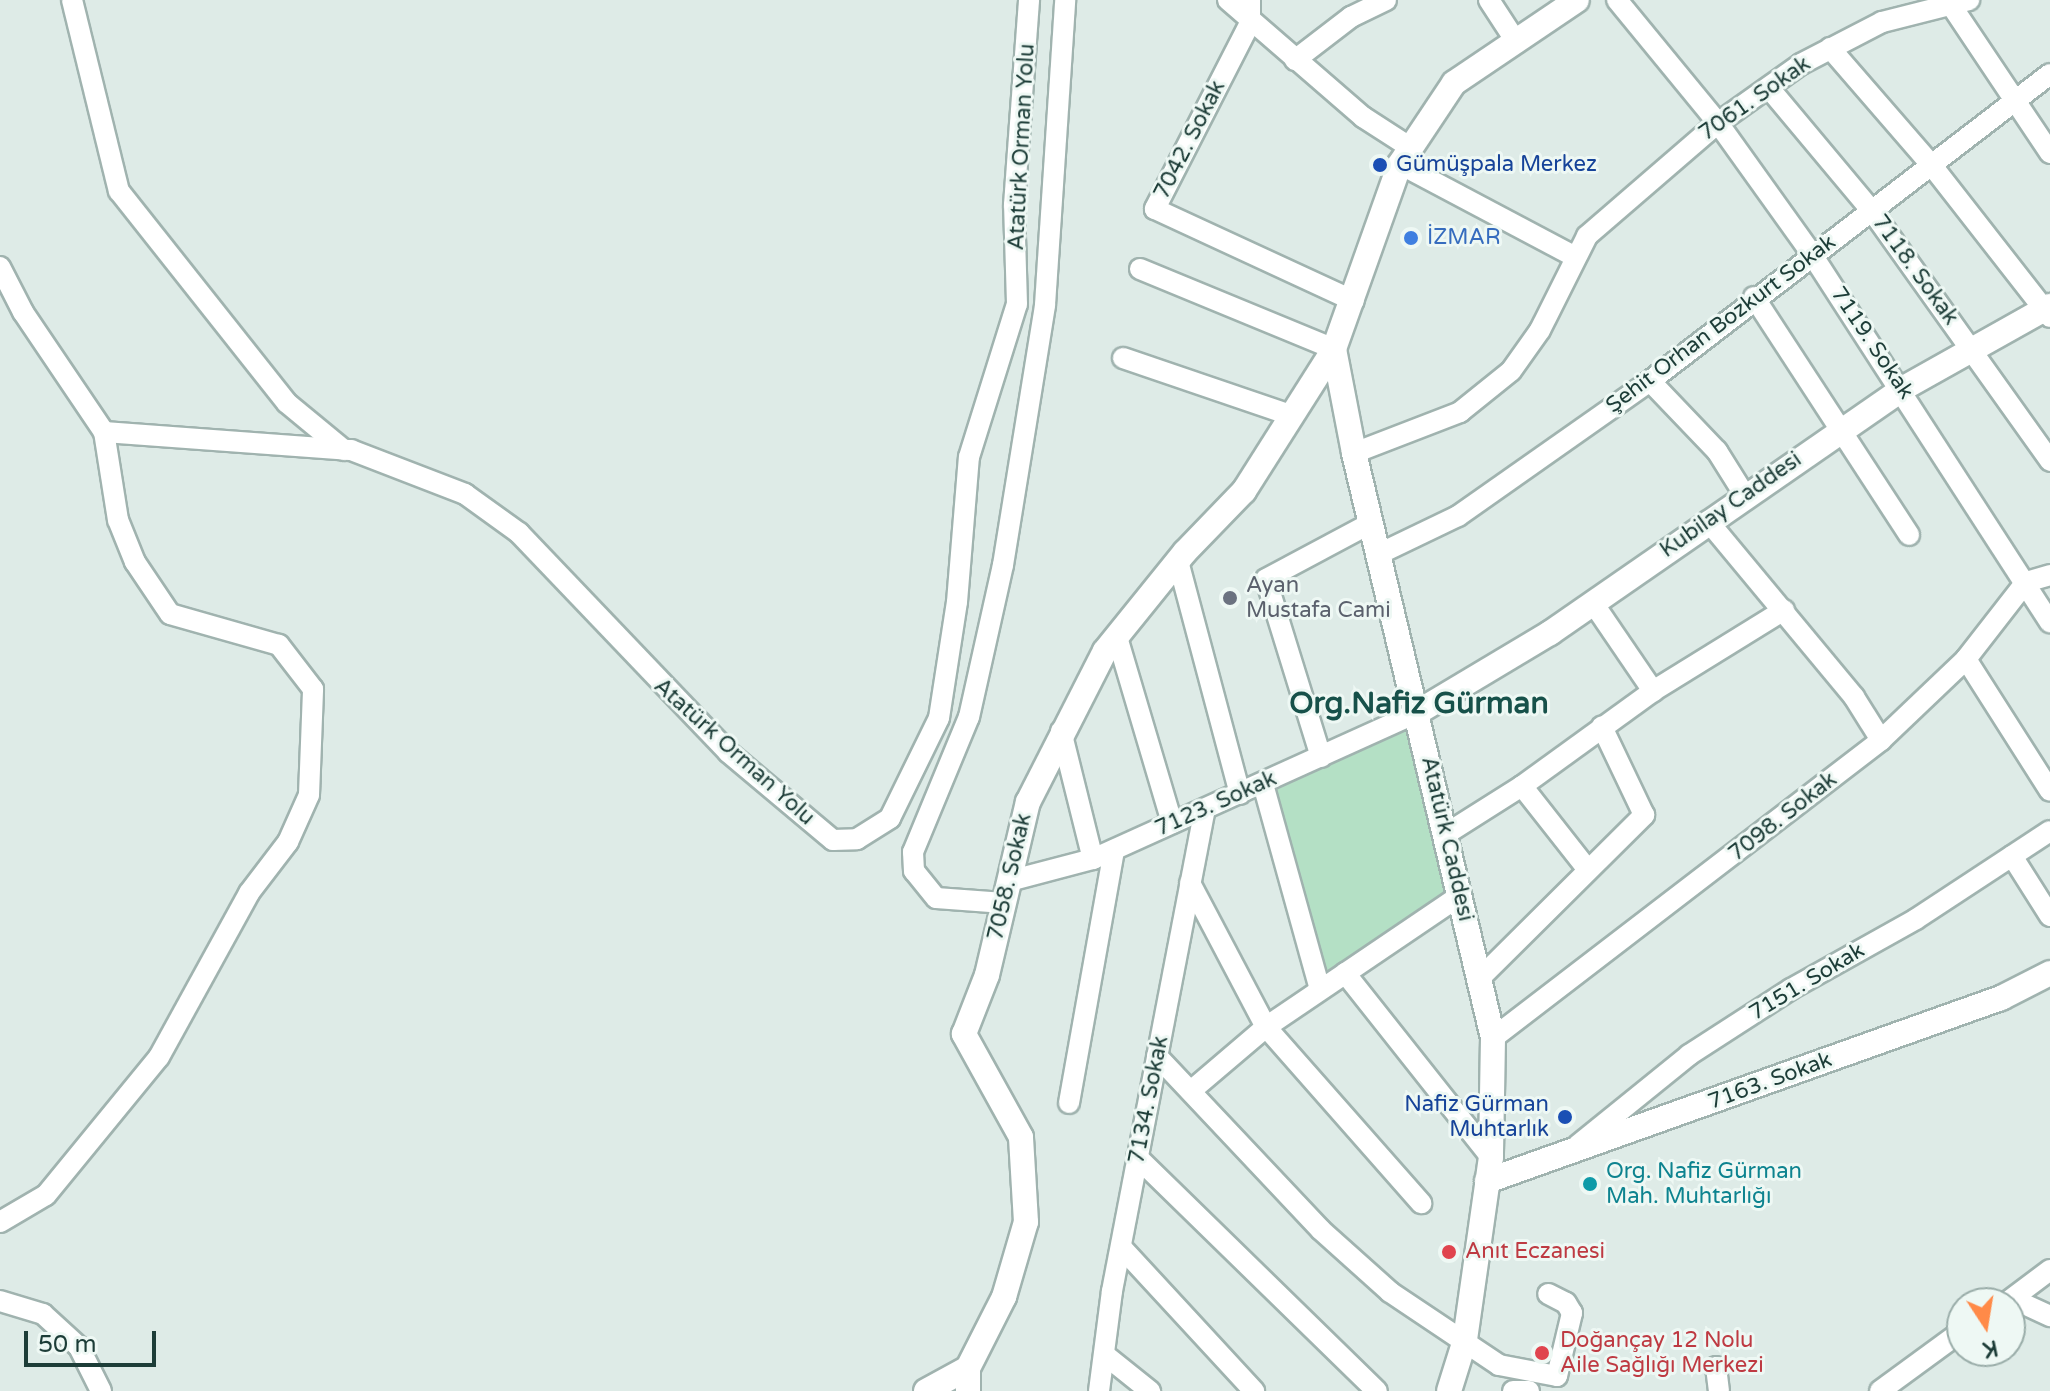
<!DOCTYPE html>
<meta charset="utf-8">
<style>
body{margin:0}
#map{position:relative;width:2050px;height:1391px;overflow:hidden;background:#deebe7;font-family:"Varela Round",sans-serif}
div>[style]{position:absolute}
.green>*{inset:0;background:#b4e0c5}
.roads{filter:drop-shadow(2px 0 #a0b3af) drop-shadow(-2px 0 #a0b3af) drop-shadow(0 2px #a0b3af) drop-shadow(0 -2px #a0b3af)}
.street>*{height:20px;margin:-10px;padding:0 10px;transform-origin:10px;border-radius:10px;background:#fff}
.secondary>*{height:24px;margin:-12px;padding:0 12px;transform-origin:12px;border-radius:12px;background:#fff}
.dots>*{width:22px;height:22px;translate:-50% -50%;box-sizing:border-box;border:4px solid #eef8f4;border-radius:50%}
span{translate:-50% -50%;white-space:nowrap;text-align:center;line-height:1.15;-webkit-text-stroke:6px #eef8f4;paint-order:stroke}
.street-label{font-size:22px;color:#1d3d38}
.transit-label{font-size:22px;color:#164399}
.left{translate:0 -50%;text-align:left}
.right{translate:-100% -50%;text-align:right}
.shop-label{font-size:22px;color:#366cbe}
.worship-label{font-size:22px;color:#5b616d}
.culture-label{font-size:22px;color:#0d838f}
.health-label{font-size:22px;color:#be3a42}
.district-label{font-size:30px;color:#17514a;font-weight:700}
.north{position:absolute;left:1946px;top:1287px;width:80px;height:80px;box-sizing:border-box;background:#eef8f4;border:2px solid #9aada9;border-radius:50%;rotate:168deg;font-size:22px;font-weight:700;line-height:32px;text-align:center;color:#1d3d38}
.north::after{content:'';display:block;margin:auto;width:28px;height:36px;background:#ff8a48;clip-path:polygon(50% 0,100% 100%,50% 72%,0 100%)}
.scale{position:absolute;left:24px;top:1331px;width:132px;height:36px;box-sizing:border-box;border:4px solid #1d3d38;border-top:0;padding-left:10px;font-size:24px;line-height:28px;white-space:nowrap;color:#1d3d38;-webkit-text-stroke:6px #eef8f4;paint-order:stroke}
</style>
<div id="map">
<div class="green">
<i style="clip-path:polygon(1410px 726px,1451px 897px,1328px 979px,1273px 789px)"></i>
</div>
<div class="roads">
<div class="street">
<i style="left:72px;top:0;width:197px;rotate:76.2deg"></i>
<i style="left:119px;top:191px;width:270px;rotate:51.6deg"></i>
<i style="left:287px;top:403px;width:74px;rotate:39.5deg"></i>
<i style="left:1228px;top:0;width:179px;rotate:40.9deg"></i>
<i style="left:1363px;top:117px;width:57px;rotate:32.9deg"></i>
<i style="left:1250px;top:0;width:23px;rotate:90deg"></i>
<i style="left:1250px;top:23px;width:209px;rotate:117.1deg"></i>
<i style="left:1155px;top:209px;width:219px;rotate:24.8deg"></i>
<i style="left:1489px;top:0;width:51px;rotate:56.9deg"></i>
<i style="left:1617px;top:0;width:159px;rotate:50.6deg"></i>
<i style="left:1718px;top:123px;width:160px;rotate:54.4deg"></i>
<i style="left:1811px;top:253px;width:440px;rotate:57.1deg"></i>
<i style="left:1951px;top:5px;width:178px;rotate:56.2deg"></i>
<i style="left:1830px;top:48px;width:157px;rotate:49.1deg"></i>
<i style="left:1933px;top:167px;width:190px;rotate:52deg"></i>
<i style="left:1295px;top:60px;width:71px;rotate:-37.5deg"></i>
<i style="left:1351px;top:17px;width:39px;rotate:-26deg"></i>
<i style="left:1769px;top:88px;width:160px;rotate:50.1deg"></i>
<i style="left:1872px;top:211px;width:307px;rotate:54.5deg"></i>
<i style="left:1400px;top:164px;width:199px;rotate:27.9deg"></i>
<i style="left:0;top:267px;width:51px;rotate:62.9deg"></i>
<i style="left:23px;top:312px;width:145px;rotate:56deg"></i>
<i style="left:104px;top:432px;width:248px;rotate:4.2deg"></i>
<i style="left:351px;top:450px;width:122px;rotate:21.1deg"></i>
<i style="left:465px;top:494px;width:67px;rotate:35.8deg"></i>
<i style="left:519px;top:533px;width:303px;rotate:46.3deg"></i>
<i style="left:728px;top:752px;width:137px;rotate:40deg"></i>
<i style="left:833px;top:840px;width:24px;rotate:-2deg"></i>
<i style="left:857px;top:839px;width:39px;rotate:-32deg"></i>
<i style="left:890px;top:818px;width:111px;rotate:-63.9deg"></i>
<i style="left:939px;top:718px;width:117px;rotate:-81.2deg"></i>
<i style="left:957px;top:602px;width:145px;rotate:-85.3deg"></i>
<i style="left:969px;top:457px;width:160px;rotate:-72.6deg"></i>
<i style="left:1017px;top:304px;width:99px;rotate:-91.7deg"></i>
<i style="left:1014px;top:205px;width:206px;rotate:-85.8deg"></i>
<i style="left:1140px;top:269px;width:210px;rotate:22.4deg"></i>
<i style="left:1754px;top:297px;width:284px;rotate:56.9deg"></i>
<i style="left:1123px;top:358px;width:176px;rotate:18.8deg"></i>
<i style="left:1650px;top:381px;width:97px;rotate:46.3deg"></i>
<i style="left:1717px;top:451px;width:51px;rotate:57.9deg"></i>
<i style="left:1354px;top:453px;width:114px;rotate:-21.1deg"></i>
<i style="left:1460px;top:412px;width:65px;rotate:-38.8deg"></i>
<i style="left:1511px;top:371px;width:50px;rotate:-54.7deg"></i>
<i style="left:1540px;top:330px;width:105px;rotate:-63.4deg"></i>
<i style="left:1587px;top:236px;width:173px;rotate:-40.8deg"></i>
<i style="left:1718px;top:123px;width:102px;rotate:-35.4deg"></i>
<i style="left:1801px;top:64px;width:91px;rotate:-27.4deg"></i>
<i style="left:1882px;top:22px;width:90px;rotate:-14.2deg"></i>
<i style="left:1708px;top:521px;width:229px;rotate:50.3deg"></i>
<i style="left:1854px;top:697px;width:51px;rotate:57.9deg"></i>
<i style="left:1379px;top:554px;width:88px;rotate:-25.7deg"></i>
<i style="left:1458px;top:516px;width:235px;rotate:-35.1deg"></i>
<i style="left:1650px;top:381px;width:504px;rotate:-37.51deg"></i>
<i style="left:1178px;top:561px;width:241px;rotate:75.1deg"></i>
<i style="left:1593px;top:603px;width:107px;rotate:55.7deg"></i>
<i style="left:1117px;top:637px;width:194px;rotate:73.5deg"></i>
<i style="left:1966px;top:659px;width:156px;rotate:57.5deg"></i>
<i style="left:1061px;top:731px;width:132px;rotate:76deg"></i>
<i style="left:1321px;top:757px;width:186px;rotate:-107.2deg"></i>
<i style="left:1266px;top:579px;width:119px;rotate:-28.1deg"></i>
<i style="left:1263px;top:784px;width:213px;rotate:74.5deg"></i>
<i style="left:1522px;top:786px;width:107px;rotate:51.8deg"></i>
<i style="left:1446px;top:834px;width:90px;rotate:-32.3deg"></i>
<i style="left:1522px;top:786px;width:162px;rotate:-35.9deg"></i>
<i style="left:1653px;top:691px;width:154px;rotate:-31.7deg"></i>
<i style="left:2012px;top:856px;width:71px;rotate:57.7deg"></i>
<i style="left:1009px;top:881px;width:87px;rotate:-14.7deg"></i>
<i style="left:1093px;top:859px;width:357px;rotate:-24.3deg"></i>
<i style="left:1190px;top:883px;width:163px;rotate:62.2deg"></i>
<i style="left:1266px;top:1027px;width:235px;rotate:48.6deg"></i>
<i style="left:1004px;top:903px;width:68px;rotate:-175.8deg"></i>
<i style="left:936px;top:898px;width:35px;rotate:-129deg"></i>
<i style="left:914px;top:871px;width:19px;rotate:-93deg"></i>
<i style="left:913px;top:852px;width:146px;rotate:-67.5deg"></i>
<i style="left:969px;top:717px;width:156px;rotate:-77.4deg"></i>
<i style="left:1003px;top:565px;width:263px;rotate:-80.8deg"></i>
<i style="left:1045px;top:305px;width:306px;rotate:-86.2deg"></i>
<i style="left:1345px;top:973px;width:235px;rotate:51.6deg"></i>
<i style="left:1479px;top:979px;width:233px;rotate:-44.8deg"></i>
<i style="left:1644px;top:815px;width:98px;rotate:-115.5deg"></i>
<i style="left:1493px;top:1038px;width:489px;rotate:-37.5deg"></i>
<i style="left:1881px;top:740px;width:117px;rotate:-43.6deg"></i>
<i style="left:1966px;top:659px;width:98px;rotate:-52.1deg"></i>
<i style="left:2026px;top:582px;width:25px;rotate:-16deg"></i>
<i style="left:1157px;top:1056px;width:239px;rotate:46.7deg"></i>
<i style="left:1321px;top:1230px;width:93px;rotate:41.9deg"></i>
<i style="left:1390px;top:1292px;width:131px;rotate:33.8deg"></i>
<i style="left:1499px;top:1365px;width:59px;rotate:10.7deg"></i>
<i style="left:1557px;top:1376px;width:65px;rotate:-76.6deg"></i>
<i style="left:1572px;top:1313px;width:12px;rotate:-121deg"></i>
<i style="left:1566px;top:1303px;width:20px;rotate:-153deg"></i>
<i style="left:1192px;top:1090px;width:97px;rotate:-40.4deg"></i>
<i style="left:1266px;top:1027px;width:235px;rotate:-34.1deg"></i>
<i style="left:1069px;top:1103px;width:257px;rotate:-79.9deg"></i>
<i style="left:1578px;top:1145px;width:143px;rotate:-39deg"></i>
<i style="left:1689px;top:1055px;width:121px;rotate:-32.9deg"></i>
<i style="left:1791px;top:989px;width:143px;rotate:-29.2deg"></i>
<i style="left:1916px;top:919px;width:160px;rotate:-33.3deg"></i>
<i style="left:1137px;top:1157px;width:335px;rotate:44.3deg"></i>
<i style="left:0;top:1222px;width:53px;rotate:-30.4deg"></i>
<i style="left:46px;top:1195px;width:178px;rotate:-50.7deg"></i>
<i style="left:159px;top:1057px;width:187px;rotate:-61.2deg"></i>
<i style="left:249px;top:893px;width:64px;rotate:-52.6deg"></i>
<i style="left:288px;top:842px;width:51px;rotate:-65.9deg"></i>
<i style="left:309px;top:795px;width:106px;rotate:-87.8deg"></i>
<i style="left:313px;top:689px;width:56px;rotate:-127.7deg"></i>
<i style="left:279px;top:645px;width:113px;rotate:-164.1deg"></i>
<i style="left:170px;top:614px;width:63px;rotate:-123.9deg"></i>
<i style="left:135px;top:562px;width:45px;rotate:-112deg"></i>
<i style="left:118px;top:520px;width:89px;rotate:-99deg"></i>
<i style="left:1122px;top:1248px;width:195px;rotate:47.3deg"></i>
<i style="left:2013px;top:1299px;width:41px;rotate:24.7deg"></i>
<i style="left:0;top:1301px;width:45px;rotate:16.8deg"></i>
<i style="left:43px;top:1314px;width:49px;rotate:42.5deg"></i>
<i style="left:79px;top:1347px;width:49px;rotate:63.4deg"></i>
<i style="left:2006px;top:1303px;width:55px;rotate:-36.9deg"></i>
<i style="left:1105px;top:1355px;width:58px;rotate:38.7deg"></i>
<i style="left:1716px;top:1367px;width:24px;rotate:83deg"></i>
<i style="left:1099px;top:1391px;width:101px;rotate:-82.6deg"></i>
<i style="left:1112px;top:1291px;width:490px;rotate:-79.1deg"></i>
<i style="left:1513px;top:1391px;width:16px"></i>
<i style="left:1880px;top:1391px;width:102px;rotate:-36.2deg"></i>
</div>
<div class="secondary">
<i style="left:1334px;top:349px;width:106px;rotate:79.1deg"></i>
<i style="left:1354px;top:453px;width:601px;rotate:76.63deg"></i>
<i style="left:1493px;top:1038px;width:119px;rotate:91deg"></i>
<i style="left:1491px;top:1157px;width:185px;rotate:98.1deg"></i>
<i style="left:1465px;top:1340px;width:53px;rotate:107.4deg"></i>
<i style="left:1418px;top:712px;width:154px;rotate:-30.9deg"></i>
<i style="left:1550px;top:633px;width:428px;rotate:-34.7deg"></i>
<i style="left:1902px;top:389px;width:170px;rotate:-29.3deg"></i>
<i style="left:1487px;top:1181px;width:546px;rotate:-19.6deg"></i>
<i style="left:2001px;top:998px;width:55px;rotate:-27deg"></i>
<i style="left:926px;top:1391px;width:48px;rotate:-28.7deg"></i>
<i style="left:968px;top:1391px;width:23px;rotate:-90deg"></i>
<i style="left:968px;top:1368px;width:80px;rotate:-63.1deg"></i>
<i style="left:1004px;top:1297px;width:78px;rotate:-73.7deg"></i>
<i style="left:1026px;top:1222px;width:85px;rotate:-93.4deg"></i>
<i style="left:1021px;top:1137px;width:118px;rotate:-119deg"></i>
<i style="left:964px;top:1034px;width:63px;rotate:-68.7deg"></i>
<i style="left:987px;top:975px;width:178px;rotate:-76.7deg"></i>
<i style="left:1028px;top:802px;width:169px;rotate:-63deg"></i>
<i style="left:1105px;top:651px;width:127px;rotate:-51.1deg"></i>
<i style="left:1185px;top:552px;width:85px;rotate:-46deg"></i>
<i style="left:1244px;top:491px;width:168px;rotate:-57.6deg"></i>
<i style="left:1334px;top:349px;width:196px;rotate:-70.4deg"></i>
<i style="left:1400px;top:164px;width:97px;rotate:-56.3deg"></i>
<i style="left:1454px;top:83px;width:148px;rotate:-34deg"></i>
</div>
</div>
<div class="dots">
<i style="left:1380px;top:165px;background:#1a4fb4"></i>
<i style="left:1411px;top:238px;background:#3f7fe0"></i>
<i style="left:1230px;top:598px;background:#6b7280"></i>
<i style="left:1565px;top:1117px;background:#1a4fb4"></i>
<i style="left:1590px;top:1184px;background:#0f9aa8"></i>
<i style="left:1449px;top:1252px;background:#e0444e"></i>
<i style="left:1542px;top:1353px;background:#e0444e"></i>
</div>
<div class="street-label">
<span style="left:1755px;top:99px;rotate:-35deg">7061. Sokak</span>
<span style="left:1190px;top:140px;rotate:-63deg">7042. Sokak</span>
<span style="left:1022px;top:147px;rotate:-87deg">Atatürk Orman Yolu</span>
<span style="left:1915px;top:270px;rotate:54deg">7118. Sokak</span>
<span style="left:1721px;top:324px;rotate:-37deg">Şehit Orhan Bozkurt Sokak</span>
<span style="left:1872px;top:343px;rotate:56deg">7119. Sokak</span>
<span style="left:1731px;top:505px;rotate:-35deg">Kubilay Caddesi</span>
<span style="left:734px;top:752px;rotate:42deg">Atatürk Orman Yolu</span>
<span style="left:1216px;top:804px;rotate:-24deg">7123. Sokak</span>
<span style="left:1783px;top:817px;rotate:-38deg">7098. Sokak</span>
<span style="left:1447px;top:839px;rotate:77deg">Atatürk Caddesi</span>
<span style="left:1010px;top:877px;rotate:-77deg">7058. Sokak</span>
<span style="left:1807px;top:982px;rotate:-31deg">7151. Sokak</span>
<span style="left:1770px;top:1081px;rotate:-20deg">7163. Sokak</span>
<span style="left:1149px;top:1100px;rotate:-79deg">7134. Sokak</span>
</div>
<div class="transit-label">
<span class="left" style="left:1396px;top:165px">Gümüşpala Merkez</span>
<span class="right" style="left:1549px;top:1117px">Nafiz Gürman<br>Muhtarlık</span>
</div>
<div class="shop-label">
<span class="left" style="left:1427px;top:238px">İZMAR</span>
</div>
<div class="worship-label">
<span class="left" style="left:1246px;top:598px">Ayan<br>Mustafa Cami</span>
</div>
<div class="culture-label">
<span class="left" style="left:1606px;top:1184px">Org. Nafiz Gürman<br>Mah. Muhtarlığı</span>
</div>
<div class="health-label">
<span class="left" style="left:1465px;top:1252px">Anıt Eczanesi</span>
<span class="left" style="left:1560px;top:1353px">Doğançay 12 Nolu<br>Aile Sağlığı Merkezi</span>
</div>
<div class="district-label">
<span style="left:1419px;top:704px">Org.Nafiz Gürman</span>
</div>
<div class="north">K</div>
<div class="scale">50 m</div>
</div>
